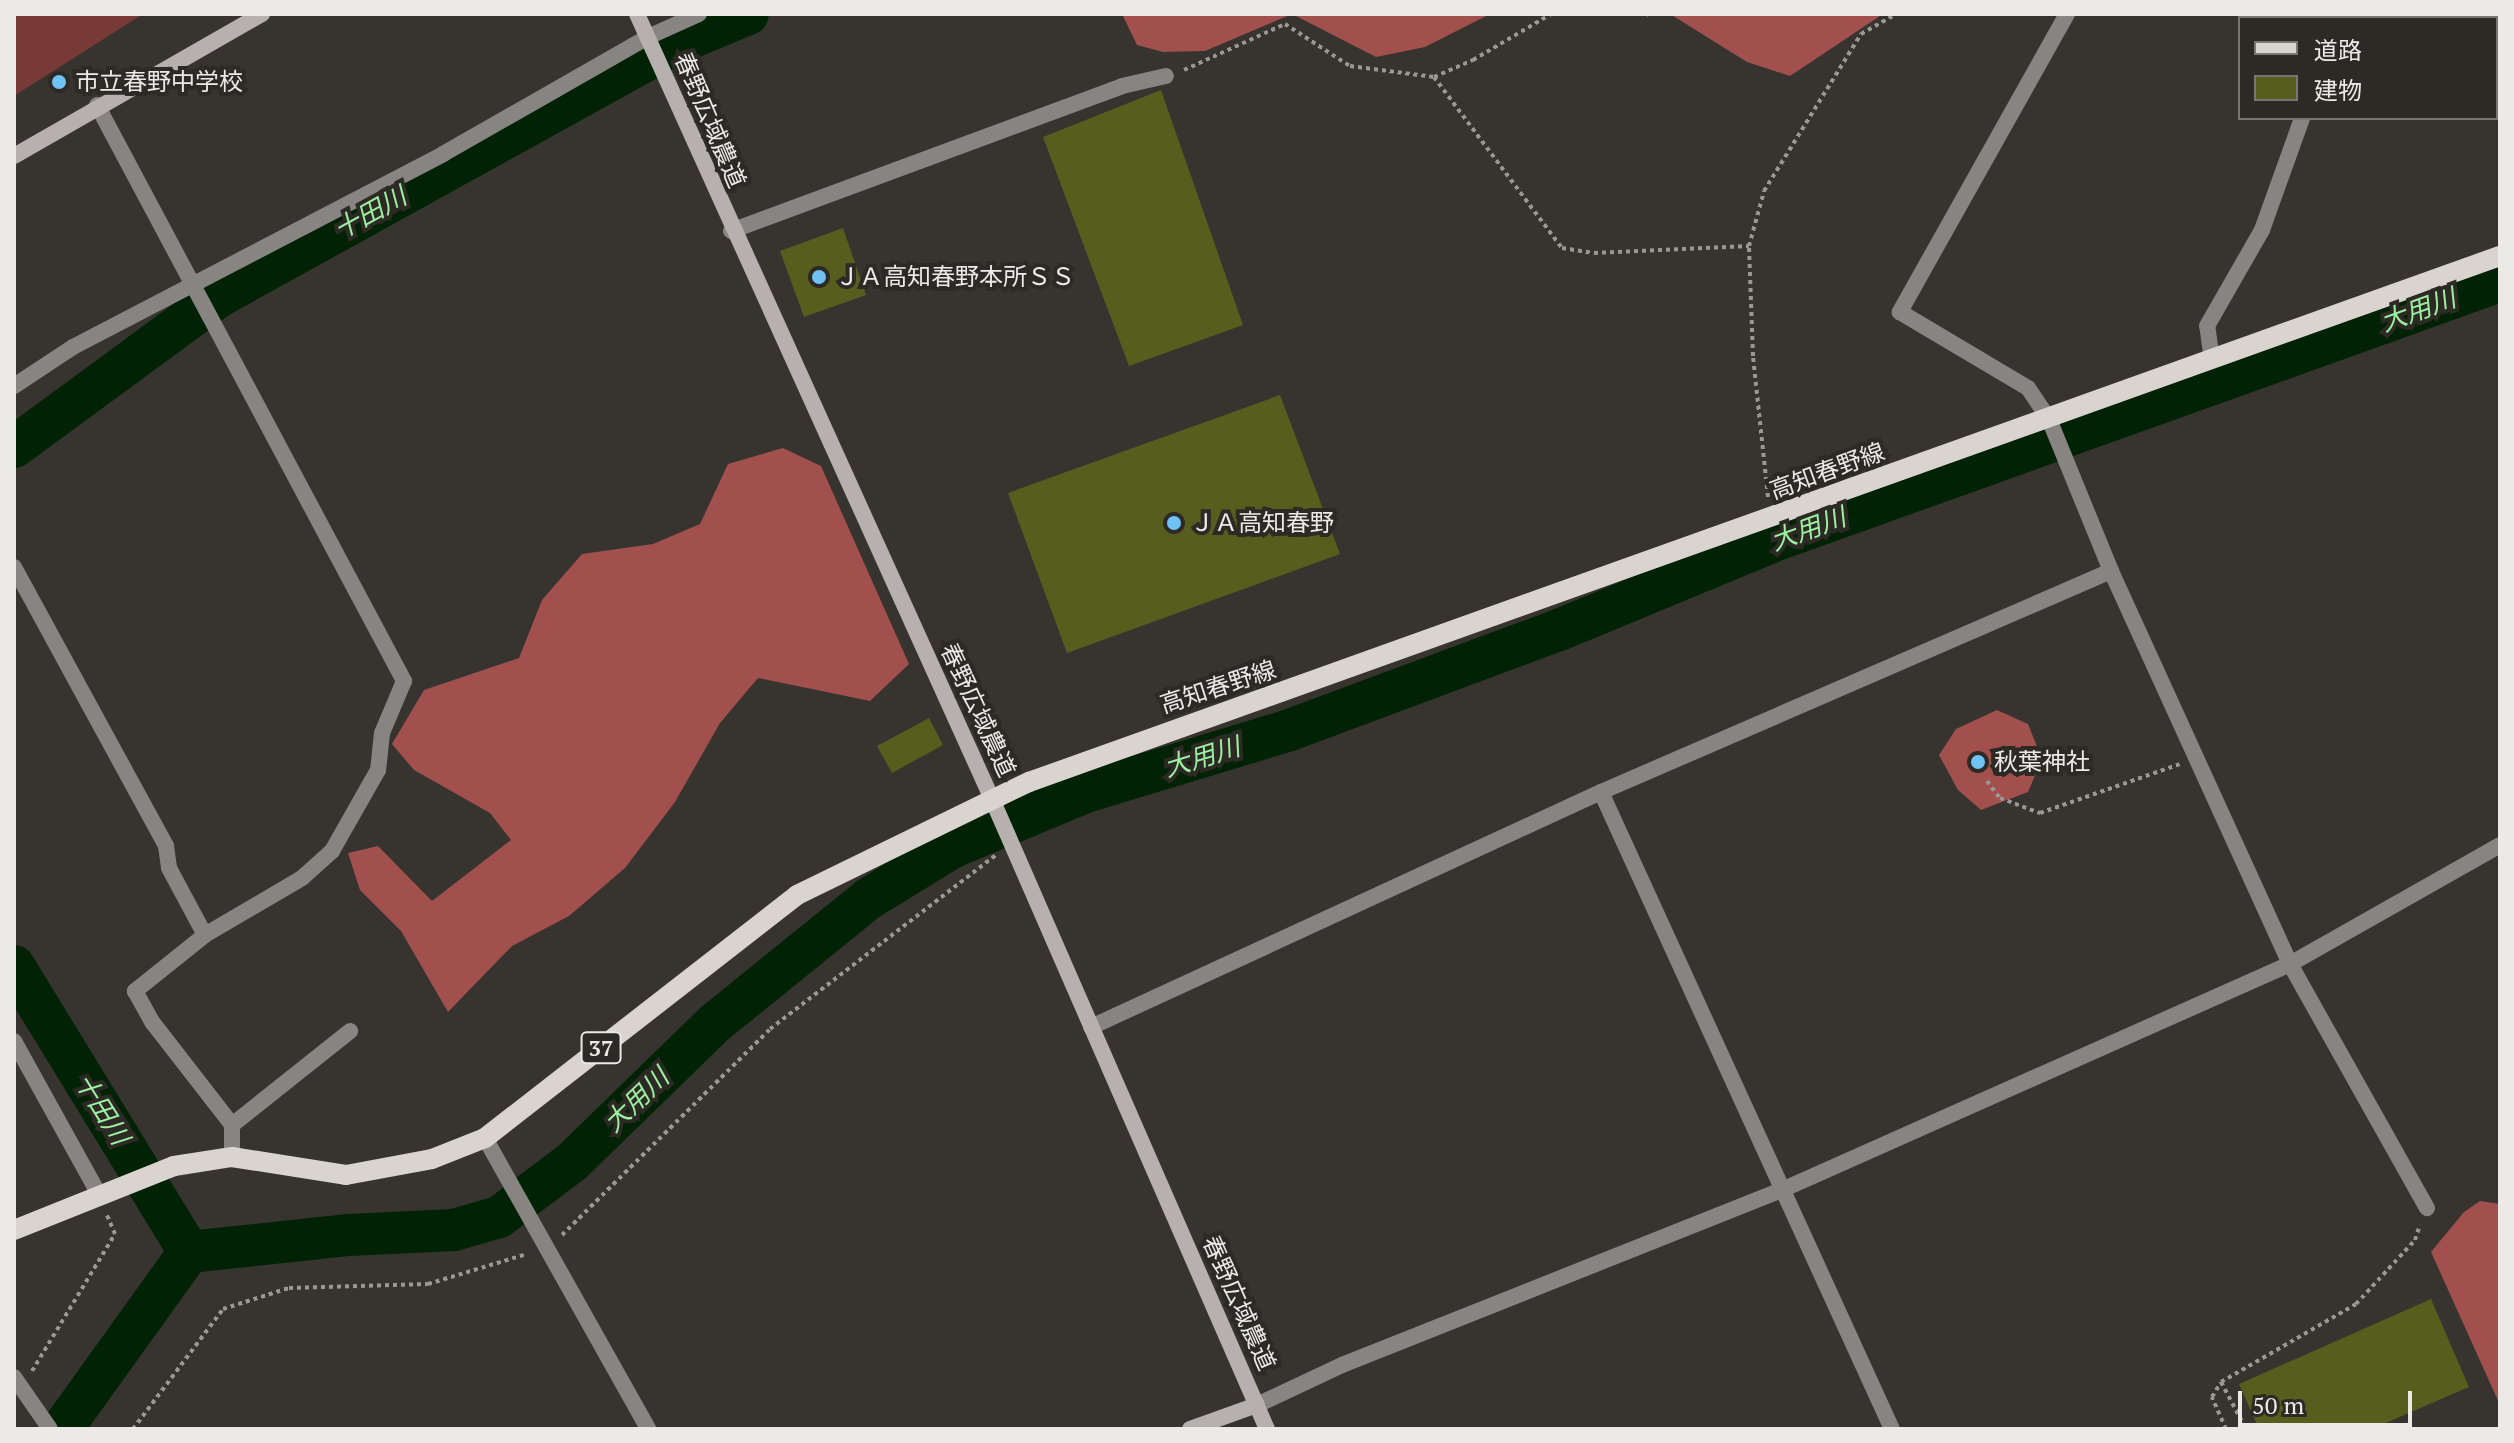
<!DOCTYPE html>
<meta charset="utf-8">
<style>
body{margin:0}
#map{position:relative;width:2514px;height:1443px;overflow:hidden;background:#37342f;font-family:"PT Serif","Noto Sans JP",serif}
div>[style]{position:absolute}
.green>*{inset:0;background:#773a37}
.forest>*{inset:0;background:#a1504d}
.river>*{height:42px;margin:-21px;padding:0 21px;transform-origin:21px;border-radius:21px;background:#012205}
.building>*{inset:0;background:#565d1d}
.path>*{height:4px;margin-top:-2px;transform-origin:0;background:repeating-linear-gradient(90deg,#9a9893 0 4px,transparent 0 8px)}
.street>*{height:16px;margin:-8px;padding:0 8px;transform-origin:8px;border-radius:8px;background:#878482}
.secondary>*{height:16px;margin:-8px;padding:0 8px;transform-origin:8px;border-radius:8px;background:#b6b1ae}
.primary>*{height:20px;margin:-10px;padding:0 10px;transform-origin:10px;border-radius:10px;background:#dad4d0}
.dots>*{width:22px;height:22px;translate:-50% -50%;box-sizing:border-box;border:4px solid #2d2a25;border-radius:50%}
span{translate:-50% -50%;white-space:nowrap;text-align:center;line-height:1.15;-webkit-text-stroke:8px #2d2a25;paint-order:stroke}
.shield-label span{padding:2px 6px;background:#2d2a25;border:2px solid;border-radius:6px;-webkit-text-stroke-width:0}
.shield-label{font-size:22px;color:#ebeae6;font-weight:700}
.poi-label{font-size:24px;color:#ebeae6}
.left{translate:0 -50%;text-align:left}
.street-label{font-size:24px;color:#ebeae6}
.water-label{font-size:26px;color:#9bf1a0;font-style:italic}
.frame{position:absolute;inset:0;border:16px solid #ebeae6;pointer-events:none}
.legend{position:absolute;left:2238px;top:16px;width:260px;height:104px;box-sizing:border-box;background:#2d2a25;border:2px solid #797772;margin:0;padding:10px 14px;list-style:none;font-size:24px;color:#ebeae6}
.legend li{display:flex;align-items:center;gap:16px;height:40px}
.legend b{width:40px;border:2px solid #797772}
.scale{position:absolute;left:2238px;top:1391px;width:174px;height:36px;box-sizing:border-box;border:4px solid #ebeae6;border-top:0;padding-left:10px;font-size:24px;line-height:28px;white-space:nowrap;color:#ebeae6;-webkit-text-stroke:6px #2d2a25;paint-order:stroke}
</style>
<div id="map">
<div class="green">
<i style="clip-path:polygon(14px 14px,143px 14px,14px 96px)"></i>
</div>
<div class="forest">
<i style="clip-path:polygon(1122px 14px,1490px 14px,1425px 47px,1376px 57px,1292px 14px,1205px 51px,1163px 52px,1137px 45px)"></i>
<i style="clip-path:polygon(1670px 14px,1883px 14px,1790px 76px,1747px 62px)"></i>
<i style="clip-path:polygon(783px 448px,821px 466px,909px 664px,870px 701px,758px 678px,720px 723px,675px 802px,625px 868px,569px 916px,512px 946px,448px 1012px,401px 931px,360px 890px,348px 853px,378px 846px,432px 901px,511px 840px,490px 813px,414px 770px,392px 744px,424px 690px,519px 658px,542px 600px,582px 554px,653px 544px,700px 524px,728px 464px)"></i>
<i style="clip-path:polygon(1997px 710px,2028px 724px,2042px 759px,2028px 792px,1981px 810px,1958px 790px,1939px 755px,1956px 729px)"></i>
<i style="clip-path:polygon(2480px 1201px,2500px 1204px,2500px 1405px,2431px 1252px,2464px 1212px)"></i>
</div>
<div class="river">
<i style="left:14px;top:447px;width:253px;rotate:-36.3deg"></i>
<i style="left:218px;top:297px;width:521px;rotate:-28.93deg"></i>
<i style="left:674px;top:45px;width:80px;rotate:-22.7deg"></i>
<i style="left:14px;top:966px;width:335px;rotate:58.5deg"></i>
<i style="left:62px;top:1429px;width:218px;rotate:-54.3deg"></i>
<i style="left:189px;top:1252px;width:161px;rotate:-6.1deg"></i>
<i style="left:349px;top:1235px;width:105px;rotate:-2.7deg"></i>
<i style="left:454px;top:1230px;width:47px;rotate:-16.1deg"></i>
<i style="left:499px;top:1217px;width:91px;rotate:-37deg"></i>
<i style="left:572px;top:1162px;width:199px;rotate:-44.2deg"></i>
<i style="left:715px;top:1023px;width:197px;rotate:-39deg"></i>
<i style="left:868px;top:899px;width:100px;rotate:-31.5deg"></i>
<i style="left:953px;top:847px;width:144px;rotate:-22.5deg"></i>
<i style="left:1086px;top:792px;width:210px;rotate:-16.9deg"></i>
<i style="left:1287px;top:731px;width:290px;rotate:-20.4deg"></i>
<i style="left:1559px;top:630px;width:230px;rotate:-22.5deg"></i>
<i style="left:1771px;top:542px;width:774px;rotate:-19.7deg"></i>
</div>
<div class="building">
<i style="clip-path:polygon(1161px 90px,1243px 325px,1129px 366px,1043px 137px)"></i>
<i style="clip-path:polygon(843px 228px,866px 295px,804px 317px,780px 251px)"></i>
<i style="clip-path:polygon(1280px 395px,1340px 554px,1067px 653px,1008px 493px)"></i>
<i style="clip-path:polygon(929px 718px,943px 745px,892px 773px,877px 746px)"></i>
<i style="clip-path:polygon(2431px 1299px,2469px 1387px,2372px 1429px,2259px 1429px,2239px 1384px)"></i>
</div>
<div class="path">
<i style="left:1647px;top:14px;width:2px;rotate:27deg"></i>
<i style="left:1184px;top:70px;width:111px;rotate:-24.5deg"></i>
<i style="left:1285px;top:24px;width:77px;rotate:32.9deg"></i>
<i style="left:1350px;top:66px;width:85px;rotate:7.5deg"></i>
<i style="left:1434px;top:77px;width:214px;rotate:53.2deg"></i>
<i style="left:1562px;top:248px;width:32px;rotate:9deg"></i>
<i style="left:1594px;top:253px;width:155px;rotate:-2.6deg"></i>
<i style="left:1434px;top:77px;width:43px;rotate:-23.6deg"></i>
<i style="left:1473px;top:60px;width:91px;rotate:-30.5deg"></i>
<i style="left:1768px;top:497px;width:142px;rotate:-96.1deg"></i>
<i style="left:1753px;top:356px;width:110px;rotate:-92.1deg"></i>
<i style="left:1749px;top:246px;width:57px;rotate:-74.7deg"></i>
<i style="left:1764px;top:191px;width:185px;rotate:-58.3deg"></i>
<i style="left:1861px;top:34px;width:40px;rotate:-29.7deg"></i>
<i style="left:1987px;top:781px;width:21px;rotate:53deg"></i>
<i style="left:2000px;top:798px;width:43px;rotate:20.6deg"></i>
<i style="left:2040px;top:813px;width:148px;rotate:-19.3deg"></i>
<i style="left:562px;top:1235px;width:293px;rotate:-44.7deg"></i>
<i style="left:770px;top:1029px;width:287px;rotate:-37.6deg"></i>
<i style="left:32px;top:1371px;width:160px;rotate:-58.8deg"></i>
<i style="left:115px;top:1234px;width:23px;rotate:-113deg"></i>
<i style="left:2221px;top:1382px;width:53px;rotate:62deg"></i>
<i style="left:133px;top:1429px;width:150px;rotate:-53.1deg"></i>
<i style="left:223px;top:1309px;width:69px;rotate:-17.7deg"></i>
<i style="left:289px;top:1288px;width:139px;rotate:-1.6deg"></i>
<i style="left:428px;top:1284px;width:103px;rotate:-16.9deg"></i>
<i style="left:2226px;top:1429px;width:35px;rotate:-114deg"></i>
<i style="left:2212px;top:1397px;width:17px;rotate:-59deg"></i>
<i style="left:2221px;top:1382px;width:156px;rotate:-30deg"></i>
<i style="left:2356px;top:1304px;width:87px;rotate:-47.3deg"></i>
<i style="left:2415px;top:1240px;width:16px;rotate:-72deg"></i>
</div>
<div class="street">
<i style="left:2067px;top:14px;width:342px;rotate:119.3deg"></i>
<i style="left:1900px;top:312px;width:149px;rotate:30.7deg"></i>
<i style="left:2028px;top:388px;width:37px;rotate:56deg"></i>
<i style="left:2049px;top:419px;width:164px;rotate:67.8deg"></i>
<i style="left:2111px;top:571px;width:432px;rotate:65.5deg"></i>
<i style="left:2290px;top:964px;width:280px;rotate:60.7deg"></i>
<i style="left:2336px;top:18px;width:4px;rotate:-76deg"></i>
<i style="left:97px;top:105px;width:653px;rotate:61.94deg"></i>
<i style="left:404px;top:681px;width:56px;rotate:112.9deg"></i>
<i style="left:382px;top:733px;width:37px;rotate:96deg"></i>
<i style="left:378px;top:770px;width:93px;rotate:119.6deg"></i>
<i style="left:332px;top:851px;width:40px;rotate:138deg"></i>
<i style="left:302px;top:878px;width:113px;rotate:149.6deg"></i>
<i style="left:205px;top:935px;width:90px;rotate:141.3deg"></i>
<i style="left:135px;top:991px;width:37px;rotate:61deg"></i>
<i style="left:153px;top:1023px;width:129px;rotate:52.2deg"></i>
<i style="left:232px;top:1125px;width:32px;rotate:90deg"></i>
<i style="left:731px;top:231px;width:417px;rotate:-20.3deg"></i>
<i style="left:1122px;top:86px;width:45px;rotate:-12.8deg"></i>
<i style="left:2212px;top:360px;width:34px;rotate:-98deg"></i>
<i style="left:2207px;top:326px;width:111px;rotate:-60.2deg"></i>
<i style="left:2262px;top:230px;width:119px;rotate:-70.3deg"></i>
<i style="left:14px;top:386px;width:71px;rotate:-33.5deg"></i>
<i style="left:73px;top:347px;width:417px;rotate:-27.5deg"></i>
<i style="left:443px;top:154px;width:236px;rotate:-29.7deg"></i>
<i style="left:648px;top:37px;width:56px;rotate:-24.3deg"></i>
<i style="left:14px;top:567px;width:318px;rotate:61.4deg"></i>
<i style="left:166px;top:846px;width:22px;rotate:82deg"></i>
<i style="left:169px;top:868px;width:76px;rotate:61.8deg"></i>
<i style="left:1601px;top:792px;width:700px;rotate:65.45deg"></i>
<i style="left:1091px;top:1027px;width:562px;rotate:-24.74deg"></i>
<i style="left:1601px;top:792px;width:556px;rotate:-23.43deg"></i>
<i style="left:14px;top:1041px;width:177px;rotate:61deg"></i>
<i style="left:232px;top:1125px;width:151px;rotate:-38.5deg"></i>
<i style="left:485px;top:1138px;width:334px;rotate:60.7deg"></i>
<i style="left:14px;top:1377px;width:63px;rotate:55.3deg"></i>
<i style="left:1257px;top:1405px;width:94px;rotate:-25.2deg"></i>
<i style="left:1342px;top:1365px;width:476px;rotate:-21.7deg"></i>
<i style="left:1784px;top:1189px;width:554px;rotate:-23.97deg"></i>
<i style="left:2290px;top:964px;width:241px;rotate:-29.5deg"></i>
</div>
<div class="secondary">
<i style="left:637px;top:14px;width:862px;rotate:65.67deg"></i>
<i style="left:992px;top:799px;width:687px;rotate:66.42deg"></i>
<i style="left:14px;top:156px;width:286px;rotate:-29.8deg"></i>
<i style="left:1190px;top:1429px;width:71px;rotate:-19.7deg"></i>
</div>
<div class="primary">
<i style="left:14px;top:1230px;width:172px;rotate:-21.8deg"></i>
<i style="left:174px;top:1166px;width:59px;rotate:-8.8deg"></i>
<i style="left:232px;top:1157px;width:115px;rotate:9deg"></i>
<i style="left:346px;top:1175px;width:87px;rotate:-10.5deg"></i>
<i style="left:432px;top:1159px;width:57px;rotate:-21.6deg"></i>
<i style="left:485px;top:1138px;width:395px;rotate:-37.9deg"></i>
<i style="left:797px;top:895px;width:258px;rotate:-26deg"></i>
<i style="left:1029px;top:782px;width:1562px;rotate:-19.68deg"></i>
</div>
<div class="dots">
<i style="left:59px;top:82px;background:#6fc2f4"></i>
<i style="left:819px;top:277px;background:#6fc2f4"></i>
<i style="left:1174px;top:523px;background:#6fc2f4"></i>
<i style="left:1978px;top:762px;background:#6fc2f4"></i>
</div>
<div class="shield-label">
<span style="left:601px;top:1048px">37</span>
</div>
<div class="poi-label">
<span class="left" style="left:75px;top:82px">市立春野中学校</span>
<span class="left" style="left:835px;top:277px">ＪＡ高知春野本所ＳＳ</span>
<span class="left" style="left:1190px;top:523px">ＪＡ高知春野</span>
<span class="left" style="left:1994px;top:762px">秋葉神社</span>
</div>
<div class="street-label">
<span style="left:710px;top:120px;rotate:67deg">春野広域農道</span>
<span style="left:1827px;top:471px;rotate:-20deg">高知春野線</span>
<span style="left:1218px;top:687px;rotate:-18deg">高知春野線</span>
<span style="left:978px;top:710px;rotate:65deg">春野広域農道</span>
<span style="left:1239px;top:1303px;rotate:66deg">春野広域農道</span>
</div>
<div class="water-label">
<span style="left:370px;top:213px;rotate:-29deg">十田川</span>
<span style="left:2418px;top:310px;rotate:-20deg">大用川</span>
<span style="left:1808px;top:529px;rotate:-20deg">大用川</span>
<span style="left:1202px;top:757px;rotate:-17deg">大用川</span>
<span style="left:636px;top:1100px;rotate:-44deg">大用川</span>
<span style="left:102px;top:1109px;rotate:58deg">十田川</span>
</div>
<div class="frame"></div>
<ul class="legend">
<li><b style="height:10px;background:#dad4d0"></b>道路</li>
<li><b style="height:22px;background:#565d1d"></b>建物</li>
</ul>
<div class="scale">50 m</div>
</div>
